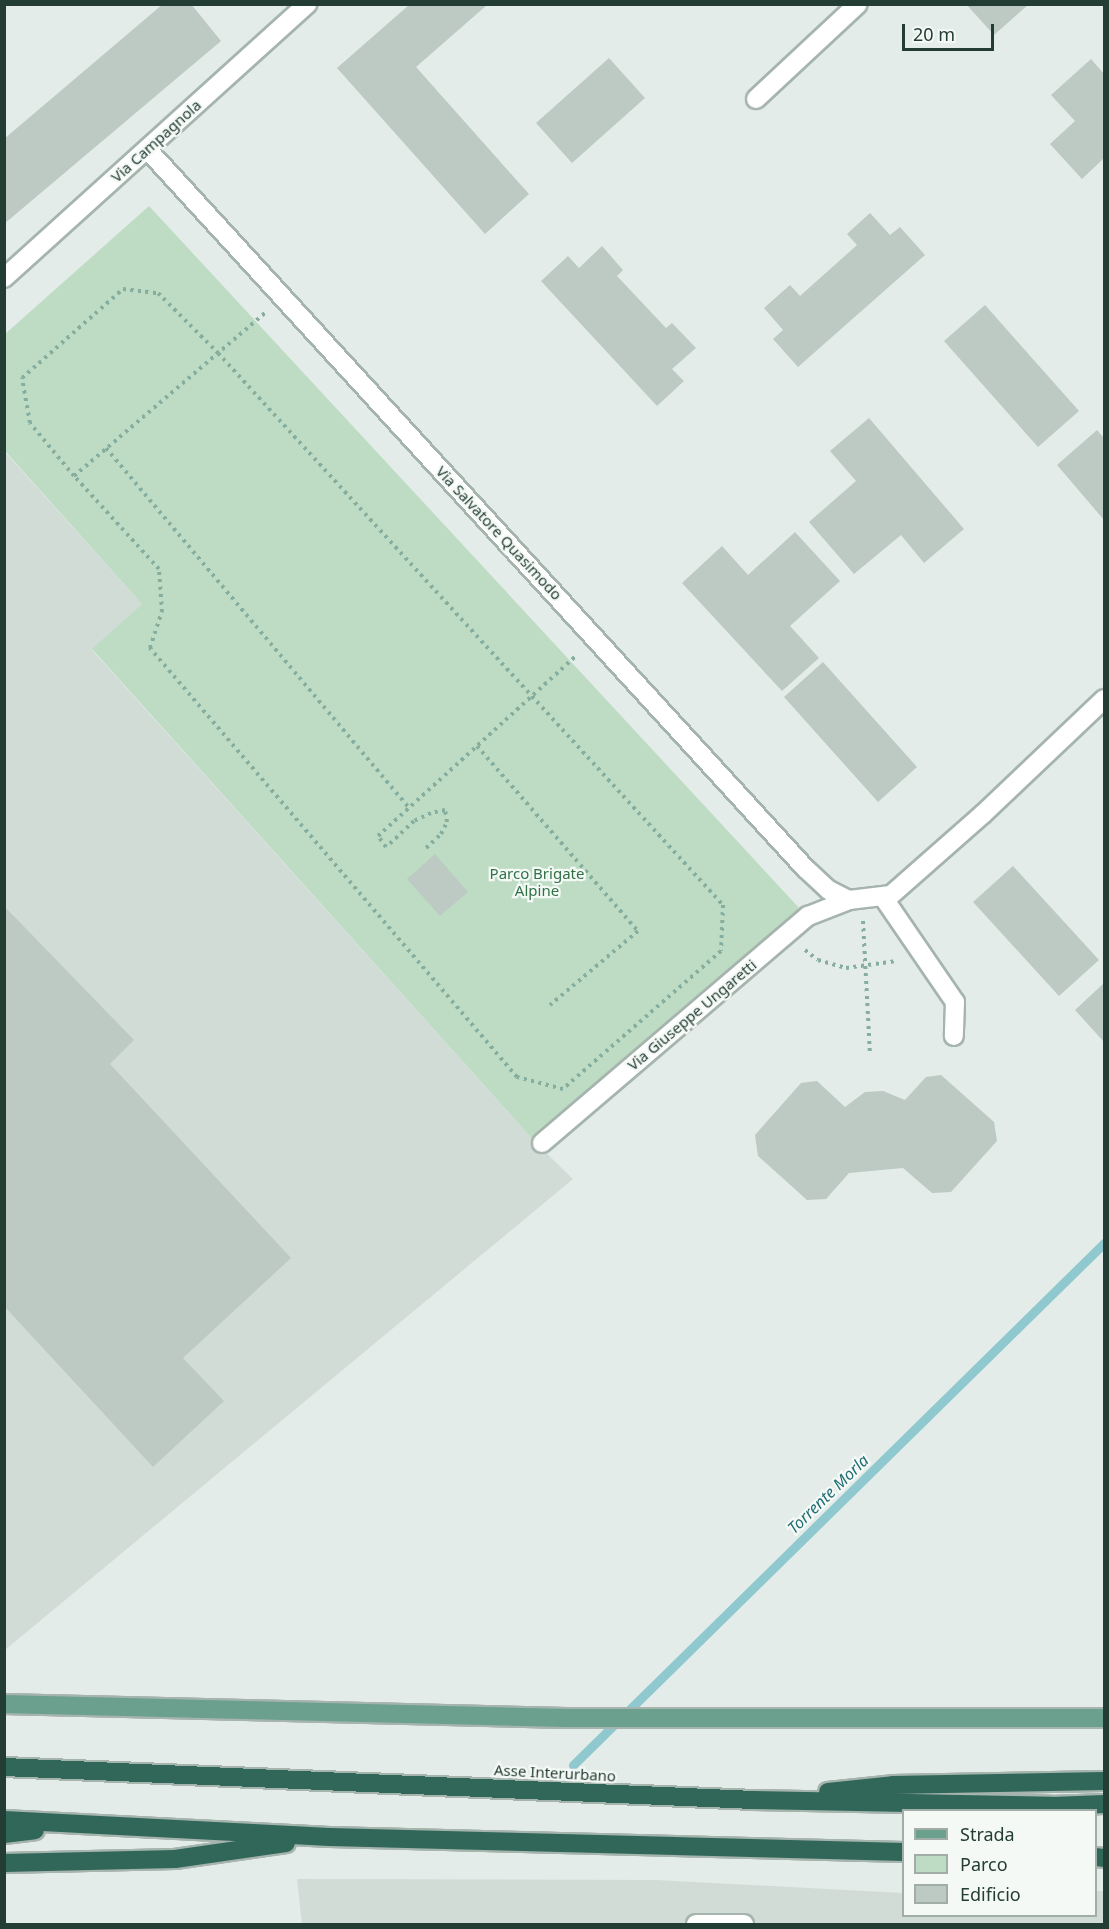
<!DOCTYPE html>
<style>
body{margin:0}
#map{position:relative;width:1109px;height:1929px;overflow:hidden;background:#e3ece8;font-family:"Noto Sans",sans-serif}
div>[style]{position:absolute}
.built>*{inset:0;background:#d2dcd7}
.green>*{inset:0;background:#bedcc4}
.stream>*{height:9px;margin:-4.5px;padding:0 4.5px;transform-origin:4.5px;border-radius:4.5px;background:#8fc8ce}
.building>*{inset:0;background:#bccac3}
.path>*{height:4px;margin-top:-2px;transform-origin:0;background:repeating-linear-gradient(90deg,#86ae9f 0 3px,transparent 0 7.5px)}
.roads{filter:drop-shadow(2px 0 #a6b4ae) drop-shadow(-2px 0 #a6b4ae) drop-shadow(0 2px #a6b4ae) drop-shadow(0 -2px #a6b4ae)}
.minor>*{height:18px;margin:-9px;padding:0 9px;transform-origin:9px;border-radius:9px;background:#fff}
.major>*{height:18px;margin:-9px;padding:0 9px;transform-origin:9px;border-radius:9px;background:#6b9f8e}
.highway>*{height:18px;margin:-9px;padding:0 9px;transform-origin:9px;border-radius:9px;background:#316759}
span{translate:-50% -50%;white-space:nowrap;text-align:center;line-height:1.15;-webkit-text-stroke:4.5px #f4f9f6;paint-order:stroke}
.street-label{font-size:15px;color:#243d34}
.park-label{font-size:15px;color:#307145}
.water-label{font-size:16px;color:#216d75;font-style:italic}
.frame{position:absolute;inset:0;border:6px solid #243d34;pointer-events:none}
.legend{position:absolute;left:902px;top:1809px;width:195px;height:108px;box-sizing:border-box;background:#f4f9f6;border:2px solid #a1aea8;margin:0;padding:8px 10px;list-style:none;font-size:18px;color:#243d34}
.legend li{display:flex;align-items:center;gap:12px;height:30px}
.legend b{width:30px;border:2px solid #a1aea8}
.scale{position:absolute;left:902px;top:24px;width:92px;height:27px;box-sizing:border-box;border:3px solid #243d34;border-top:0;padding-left:8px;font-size:18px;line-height:21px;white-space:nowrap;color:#243d34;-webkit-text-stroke:4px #f4f9f6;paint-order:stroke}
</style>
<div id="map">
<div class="built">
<i style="clip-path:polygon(4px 451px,142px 604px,92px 650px,536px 1143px,573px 1179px,5px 1650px)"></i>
<i style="clip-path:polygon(297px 1879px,657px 1880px,903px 1893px,904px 1916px,1096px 1916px,1096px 1891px,1104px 1891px,1104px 1924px,302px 1924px)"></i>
</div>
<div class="green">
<i style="clip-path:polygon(149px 206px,800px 909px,536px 1143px,92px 649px,142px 604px,5px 451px,4px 335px)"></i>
</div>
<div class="stream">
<i style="left:573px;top:1765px;width:745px;rotate:-44.51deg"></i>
</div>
<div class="building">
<i style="clip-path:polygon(163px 4px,191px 4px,221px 41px,4px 224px,4px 139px)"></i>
<i style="clip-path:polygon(966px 4px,1029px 4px,994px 35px)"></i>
<i style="clip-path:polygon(409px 5px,487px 5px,416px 67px,529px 194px,485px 234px,337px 68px)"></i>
<i style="clip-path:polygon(609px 58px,645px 98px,572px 163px,536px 123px)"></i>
<i style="clip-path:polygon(1091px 59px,1104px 74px,1104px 158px,1082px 179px,1050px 144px,1075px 121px,1051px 95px)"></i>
<i style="clip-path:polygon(870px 213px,890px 235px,900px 227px,925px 255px,798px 367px,773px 339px,783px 330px,764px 308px,790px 285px,800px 296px,857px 245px,847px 234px)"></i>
<i style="clip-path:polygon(602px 246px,623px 270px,617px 276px,666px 328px,672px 323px,696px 348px,672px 369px,684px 381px,657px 406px,541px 281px,568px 256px,579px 268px)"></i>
<i style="clip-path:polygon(985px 305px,1079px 411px,1038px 447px,944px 341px)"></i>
<i style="clip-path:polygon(869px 418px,964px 529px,924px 563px,901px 535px,854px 574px,809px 522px,856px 481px,830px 451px)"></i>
<i style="clip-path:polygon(1097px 430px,1104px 438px,1104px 520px,1057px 465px)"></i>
<i style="clip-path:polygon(795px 532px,840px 581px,790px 626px,819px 658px,782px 691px,682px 583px,722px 546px,748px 575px)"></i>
<i style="clip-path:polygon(823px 662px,917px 767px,878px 802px,784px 697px)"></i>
<i style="clip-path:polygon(435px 854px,468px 892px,440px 916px,407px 879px)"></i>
<i style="clip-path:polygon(1013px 866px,1099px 960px,1059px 996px,973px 902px)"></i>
<i style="clip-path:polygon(4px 906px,134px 1040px,110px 1064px,291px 1258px,183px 1358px,224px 1401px,153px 1467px,4px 1306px)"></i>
<i style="clip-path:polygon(1104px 983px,1104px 1042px,1075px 1010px)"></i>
<i style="clip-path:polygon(941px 1075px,994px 1122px,997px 1141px,951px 1192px,932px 1193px,903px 1168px,849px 1173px,826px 1199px,807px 1200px,758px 1156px,755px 1135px,801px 1083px,817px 1081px,845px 1107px,865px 1092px,883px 1091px,905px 1100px,926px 1077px)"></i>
</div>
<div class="path">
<i style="left:123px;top:289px;width:35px;rotate:7deg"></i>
<i style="left:158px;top:293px;width:85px;rotate:45deg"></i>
<i style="left:218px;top:353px;width:748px;rotate:47.55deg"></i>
<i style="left:723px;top:905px;width:46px;rotate:92.5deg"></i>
<i style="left:721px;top:951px;width:210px;rotate:138.9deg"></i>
<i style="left:563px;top:1089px;width:48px;rotate:-165.4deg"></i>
<i style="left:517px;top:1077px;width:565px;rotate:-130.55deg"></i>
<i style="left:150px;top:648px;width:38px;rotate:-72deg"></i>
<i style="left:162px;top:612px;width:43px;rotate:-94deg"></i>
<i style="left:159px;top:569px;width:126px;rotate:-132.4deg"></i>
<i style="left:74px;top:476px;width:69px;rotate:-129.7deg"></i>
<i style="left:30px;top:423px;width:46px;rotate:-100.1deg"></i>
<i style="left:22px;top:378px;width:135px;rotate:-41.4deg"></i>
<i style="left:106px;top:448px;width:471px;rotate:49.9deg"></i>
<i style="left:74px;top:476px;width:251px;rotate:-40.5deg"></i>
<i style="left:477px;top:746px;width:245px;rotate:49deg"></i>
<i style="left:638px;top:931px;width:115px;rotate:139.9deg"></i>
<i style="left:426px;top:848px;width:21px;rotate:-43deg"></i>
<i style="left:441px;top:834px;width:13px;rotate:-63deg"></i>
<i style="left:447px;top:822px;width:12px;rotate:-99deg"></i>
<i style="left:445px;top:810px;width:14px;rotate:168deg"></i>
<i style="left:431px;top:813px;width:19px;rotate:155deg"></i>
<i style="left:414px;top:821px;width:38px;rotate:137deg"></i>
<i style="left:386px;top:847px;width:14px;rotate:-126deg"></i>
<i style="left:378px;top:836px;width:269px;rotate:-42.3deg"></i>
<i style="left:863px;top:921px;width:132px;rotate:87deg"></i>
<i style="left:805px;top:950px;width:16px;rotate:38deg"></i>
<i style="left:818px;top:960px;width:29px;rotate:16deg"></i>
<i style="left:846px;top:968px;width:51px;rotate:-7.8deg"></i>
</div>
<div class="roads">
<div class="minor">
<i style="left:756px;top:99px;width:139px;rotate:-43deg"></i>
<i style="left:147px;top:149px;width:975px;rotate:47.54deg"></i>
<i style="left:805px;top:868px;width:33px;rotate:43deg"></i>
<i style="left:829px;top:890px;width:22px;rotate:27deg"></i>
<i style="left:849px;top:900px;width:42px;rotate:-6.8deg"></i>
<i style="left:891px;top:895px;width:123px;rotate:-41.4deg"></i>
<i style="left:983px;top:814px;width:167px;rotate:-43.5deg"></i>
<i style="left:4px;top:278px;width:409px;rotate:-42.1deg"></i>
<i style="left:883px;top:897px;width:127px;rotate:55.6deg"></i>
<i style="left:955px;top:1002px;width:34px;rotate:92deg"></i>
<i style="left:542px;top:1143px;width:350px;rotate:-40.5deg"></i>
<i style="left:808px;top:916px;width:44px;rotate:-21.3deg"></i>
<i style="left:696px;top:1924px;width:48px"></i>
</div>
<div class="major">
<i style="left:4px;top:1704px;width:562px;rotate:1.43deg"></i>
<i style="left:566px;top:1718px;width:538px"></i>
</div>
<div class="highway">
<i style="left:4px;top:1767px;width:750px;rotate:2.52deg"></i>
<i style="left:753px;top:1800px;width:299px;rotate:1.1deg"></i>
<i style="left:1052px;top:1806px;width:52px;rotate:-2.2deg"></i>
<i style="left:828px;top:1792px;width:65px;rotate:-6.1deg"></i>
<i style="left:893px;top:1785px;width:211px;rotate:-1.1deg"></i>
<i style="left:4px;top:1820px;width:326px;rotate:3deg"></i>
<i style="left:330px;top:1837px;width:574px;rotate:1.5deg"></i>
<i style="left:4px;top:1834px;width:31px;rotate:-7deg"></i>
<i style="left:1096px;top:1857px;width:8px;rotate:7deg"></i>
<i style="left:4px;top:1863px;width:171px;rotate:-1.3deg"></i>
<i style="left:175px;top:1859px;width:112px;rotate:-8.2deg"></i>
</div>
</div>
<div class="street-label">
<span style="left:156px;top:141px;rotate:-42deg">Via Campagnola</span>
<span style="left:499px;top:533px;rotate:47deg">Via Salvatore Quasimodo</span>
<span style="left:692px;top:1015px;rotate:-40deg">Via Giuseppe Ungaretti</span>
<span style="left:555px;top:1773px;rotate:3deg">Asse Interurbano</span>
</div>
<div class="park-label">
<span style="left:537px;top:882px">Parco Brigate<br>Alpine</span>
</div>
<div class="water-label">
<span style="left:828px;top:1494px;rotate:-44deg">Torrente Morla</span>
</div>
<div class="frame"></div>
<ul class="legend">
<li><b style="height:8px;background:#6b9f8e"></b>Strada</li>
<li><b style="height:16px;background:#bedcc4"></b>Parco</li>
<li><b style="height:16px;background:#bccac3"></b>Edificio</li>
</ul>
<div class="scale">20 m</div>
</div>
